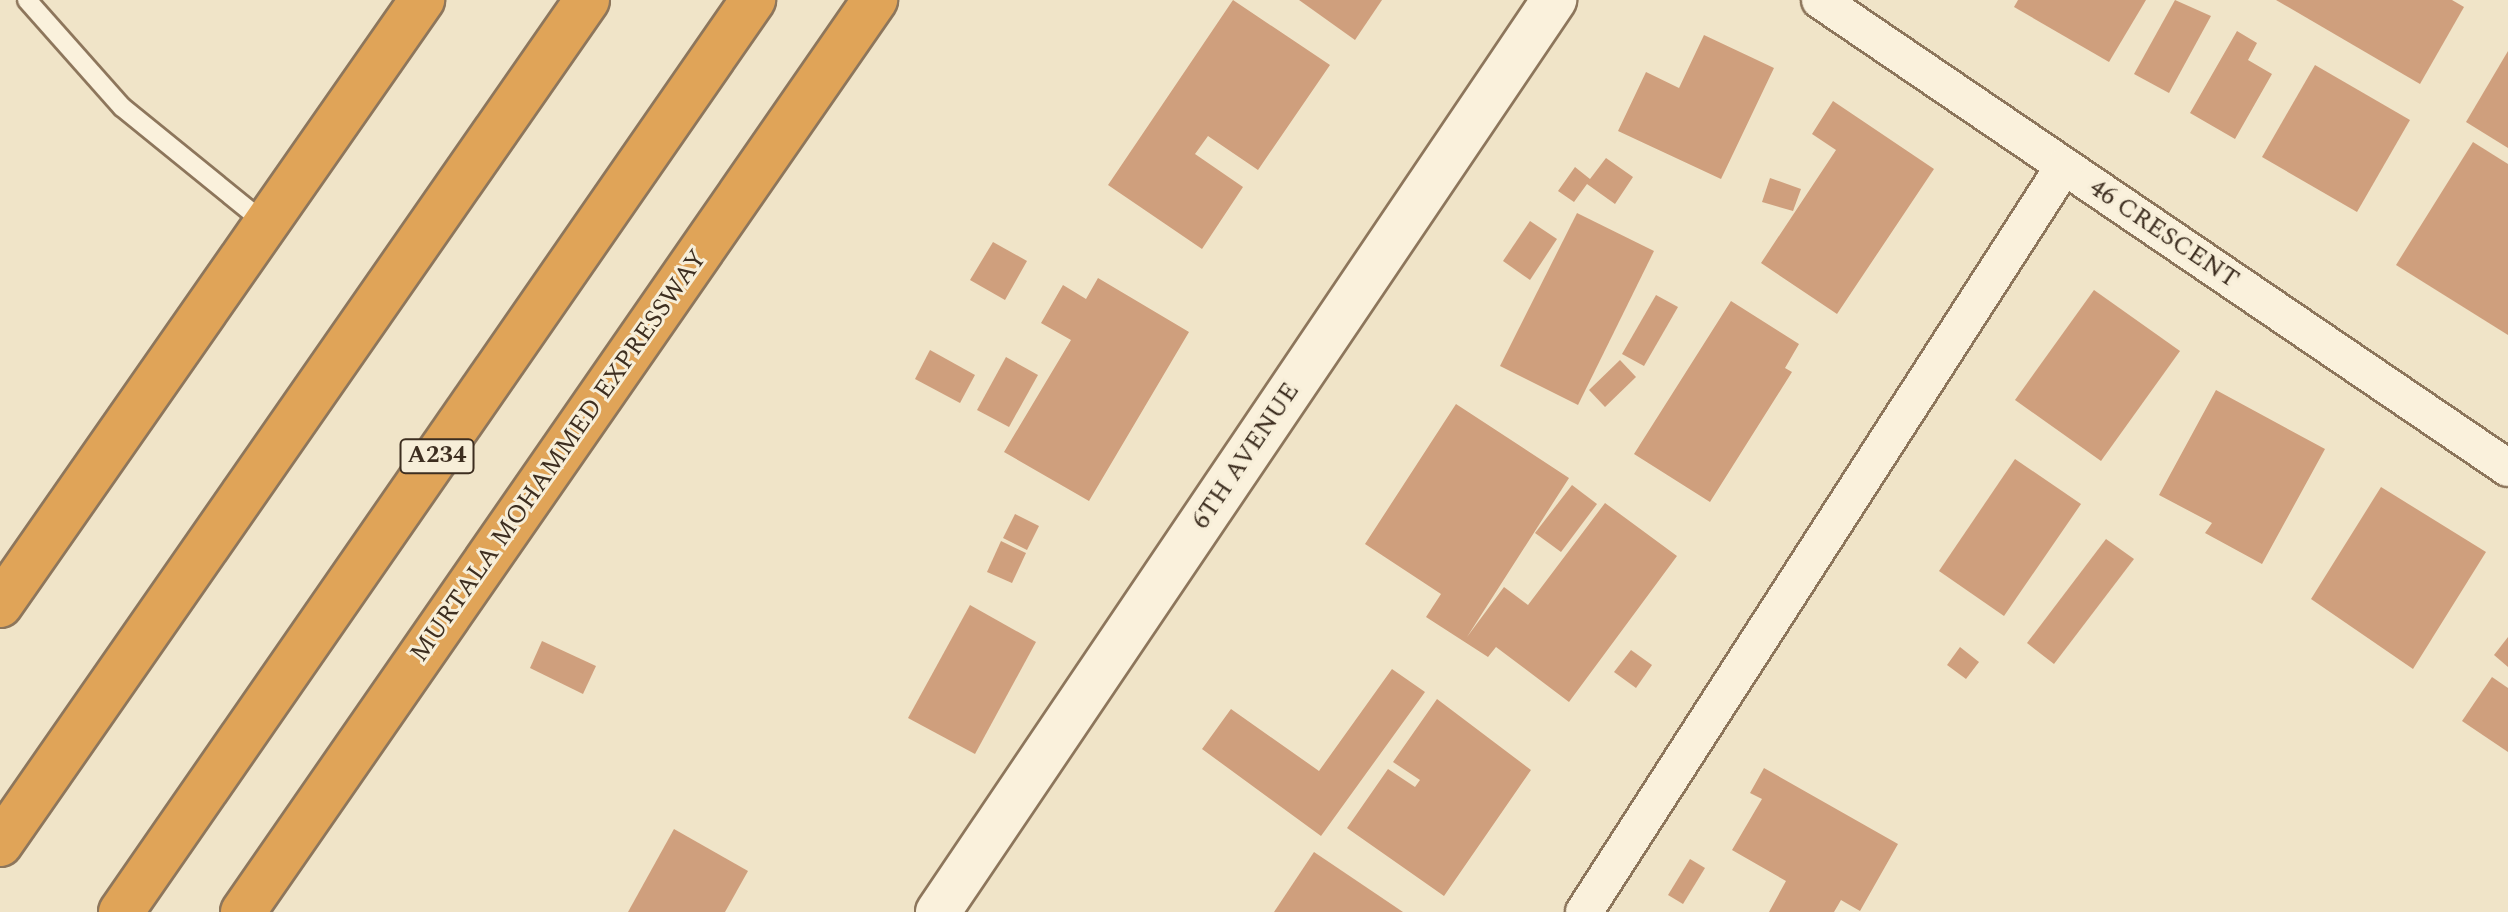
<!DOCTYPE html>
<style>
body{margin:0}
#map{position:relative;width:2508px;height:912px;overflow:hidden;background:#f0e4c8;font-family:Spectral,serif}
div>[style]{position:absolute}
.building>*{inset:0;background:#cf9f7d}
.roads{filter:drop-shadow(2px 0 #8d765c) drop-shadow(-2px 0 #8d765c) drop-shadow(0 2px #8d765c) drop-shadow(0 -2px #8d765c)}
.lane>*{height:18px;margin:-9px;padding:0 9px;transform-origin:9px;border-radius:9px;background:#faf1dc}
.street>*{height:36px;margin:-18px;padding:0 18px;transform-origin:18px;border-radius:18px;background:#faf1dc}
.secondary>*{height:44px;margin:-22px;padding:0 22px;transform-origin:22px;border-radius:22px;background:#faf1dc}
.highway>*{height:44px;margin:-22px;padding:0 22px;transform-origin:22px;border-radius:22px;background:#e0a458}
span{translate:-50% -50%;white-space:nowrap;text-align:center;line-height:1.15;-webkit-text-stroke:6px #f7eed8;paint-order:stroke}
.shield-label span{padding:2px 6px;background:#f7eed8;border:2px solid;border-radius:6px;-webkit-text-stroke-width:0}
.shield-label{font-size:24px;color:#3d2e20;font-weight:700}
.street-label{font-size:26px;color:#3d2e20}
</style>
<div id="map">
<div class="building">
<i style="clip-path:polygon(1233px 0,1330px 65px,1258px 170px,1208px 136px,1195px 154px,1243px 187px,1202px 249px,1108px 185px)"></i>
<i style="clip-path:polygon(1299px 0,1382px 0,1355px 40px)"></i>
<i style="clip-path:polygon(2018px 0,2146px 0,2109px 62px,2014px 7px)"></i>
<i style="clip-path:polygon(2175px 0,2211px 16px,2169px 93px,2134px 74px)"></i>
<i style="clip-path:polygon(2276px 0,2452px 0,2464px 7px,2420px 84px)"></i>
<i style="clip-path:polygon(2237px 31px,2257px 43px,2248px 60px,2272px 74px,2235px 139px,2190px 113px)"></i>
<i style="clip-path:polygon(1704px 35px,1774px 68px,1721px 179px,1618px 131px,1646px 72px,1679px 88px)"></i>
<i style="clip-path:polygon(2508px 51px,2508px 148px,2466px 122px)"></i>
<i style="clip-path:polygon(2315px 65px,2410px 120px,2357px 212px,2262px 157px)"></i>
<i style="clip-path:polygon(1833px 101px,1934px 169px,1837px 314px,1761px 263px,1836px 150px,1812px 134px)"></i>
<i style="clip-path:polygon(2473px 142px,2508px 164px,2508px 335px,2396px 265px)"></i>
<i style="clip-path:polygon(1606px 158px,1633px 177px,1615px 204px,1587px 184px,1574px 202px,1558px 191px,1575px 167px,1590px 179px)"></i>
<i style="clip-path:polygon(1770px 178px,1801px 189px,1793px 211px,1762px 202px)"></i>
<i style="clip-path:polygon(1577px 213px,1654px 251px,1578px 405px,1500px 366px)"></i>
<i style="clip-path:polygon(1530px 221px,1557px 239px,1530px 280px,1503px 261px)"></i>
<i style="clip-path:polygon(993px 242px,1027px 261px,1005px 300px,970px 280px)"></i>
<i style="clip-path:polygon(1098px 278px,1189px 332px,1089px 501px,1004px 452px,1071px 340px,1041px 323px,1063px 285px,1086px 299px)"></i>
<i style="clip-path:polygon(2094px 290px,2180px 351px,2101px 461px,2015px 400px)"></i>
<i style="clip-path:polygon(1656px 295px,1678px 307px,1644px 366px,1622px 354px)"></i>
<i style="clip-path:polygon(1731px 301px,1799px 344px,1785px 368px,1792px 372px,1710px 502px,1634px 454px)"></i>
<i style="clip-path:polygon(930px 350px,975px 375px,960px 403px,915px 379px)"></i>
<i style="clip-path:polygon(1006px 357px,1038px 375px,1009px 427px,977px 410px)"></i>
<i style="clip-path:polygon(1620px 360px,1636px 377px,1605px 407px,1589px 390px)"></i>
<i style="clip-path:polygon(2216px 390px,2325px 449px,2262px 564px,2205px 533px,2212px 523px,2159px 495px)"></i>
<i style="clip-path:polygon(1456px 404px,1569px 478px,1467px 637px,1504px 587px,1528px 605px,1605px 503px,1677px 556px,1569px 702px,1496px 647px,1488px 657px,1426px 617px,1441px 594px,1365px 544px)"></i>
<i style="clip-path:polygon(2015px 459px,2081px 504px,2004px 616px,1939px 571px)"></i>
<i style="clip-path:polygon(1572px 485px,1597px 504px,1561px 552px,1535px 533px)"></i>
<i style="clip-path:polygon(2381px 487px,2486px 552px,2413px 669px,2311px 599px)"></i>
<i style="clip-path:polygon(1015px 514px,1039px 526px,1027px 550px,1003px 538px)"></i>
<i style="clip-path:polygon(2106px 539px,2134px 559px,2054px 664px,2027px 643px)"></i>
<i style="clip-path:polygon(1001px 541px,1026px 553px,1012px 583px,987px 572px)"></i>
<i style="clip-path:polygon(970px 605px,1036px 642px,975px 754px,908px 718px)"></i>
<i style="clip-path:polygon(2508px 637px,2508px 667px,2494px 655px)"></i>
<i style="clip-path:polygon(542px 641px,596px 666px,583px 694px,530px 668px)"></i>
<i style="clip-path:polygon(1960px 647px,1979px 662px,1966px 679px,1947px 665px)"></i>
<i style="clip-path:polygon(1631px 650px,1652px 665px,1636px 688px,1614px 672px)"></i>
<i style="clip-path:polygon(1392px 669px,1425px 692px,1321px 836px,1202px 749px,1231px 709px,1319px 771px)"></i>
<i style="clip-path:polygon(2492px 677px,2508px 688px,2508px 752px,2462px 721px)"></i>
<i style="clip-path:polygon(1437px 699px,1531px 770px,1444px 896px,1347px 828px,1388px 769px,1415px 787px,1420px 780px,1393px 762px)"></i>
<i style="clip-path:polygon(1764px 768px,1898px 844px,1860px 911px,1841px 900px,1834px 912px,1769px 912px,1786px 881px,1732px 850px,1762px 799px,1750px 793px)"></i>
<i style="clip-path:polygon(674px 829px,748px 871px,725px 912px,628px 912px)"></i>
<i style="clip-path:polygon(1314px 852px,1403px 912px,1274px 912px)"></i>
<i style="clip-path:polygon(1690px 859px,1705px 868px,1683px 904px,1668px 895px)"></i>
</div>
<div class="roads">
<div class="lane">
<i style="left:27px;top:0;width:143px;rotate:48.4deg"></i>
<i style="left:122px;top:107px;width:186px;rotate:39.1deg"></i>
</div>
<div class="street">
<i style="left:1820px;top:0;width:832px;rotate:34.22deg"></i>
<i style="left:1584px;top:912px;width:887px;rotate:-57.24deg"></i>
</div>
<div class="secondary">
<i style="left:938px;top:912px;width:1101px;rotate:-55.96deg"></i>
</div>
<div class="highway">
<i style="left:0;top:605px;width:738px;rotate:-55.1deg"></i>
<i style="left:0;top:844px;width:1028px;rotate:-55.18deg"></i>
<i style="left:121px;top:912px;width:1110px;rotate:-55.28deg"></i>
<i style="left:243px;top:912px;width:1110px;rotate:-55.28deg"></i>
</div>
</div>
<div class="shield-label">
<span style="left:437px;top:456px">A234</span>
</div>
<div class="street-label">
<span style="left:2164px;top:234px;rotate:34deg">46 CRESCENT</span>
<span style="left:559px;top:456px;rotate:-55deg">MURTALA MOHAMMED EXPRESSWAY</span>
<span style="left:1246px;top:456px;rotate:-56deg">6TH AVENUE</span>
</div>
</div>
